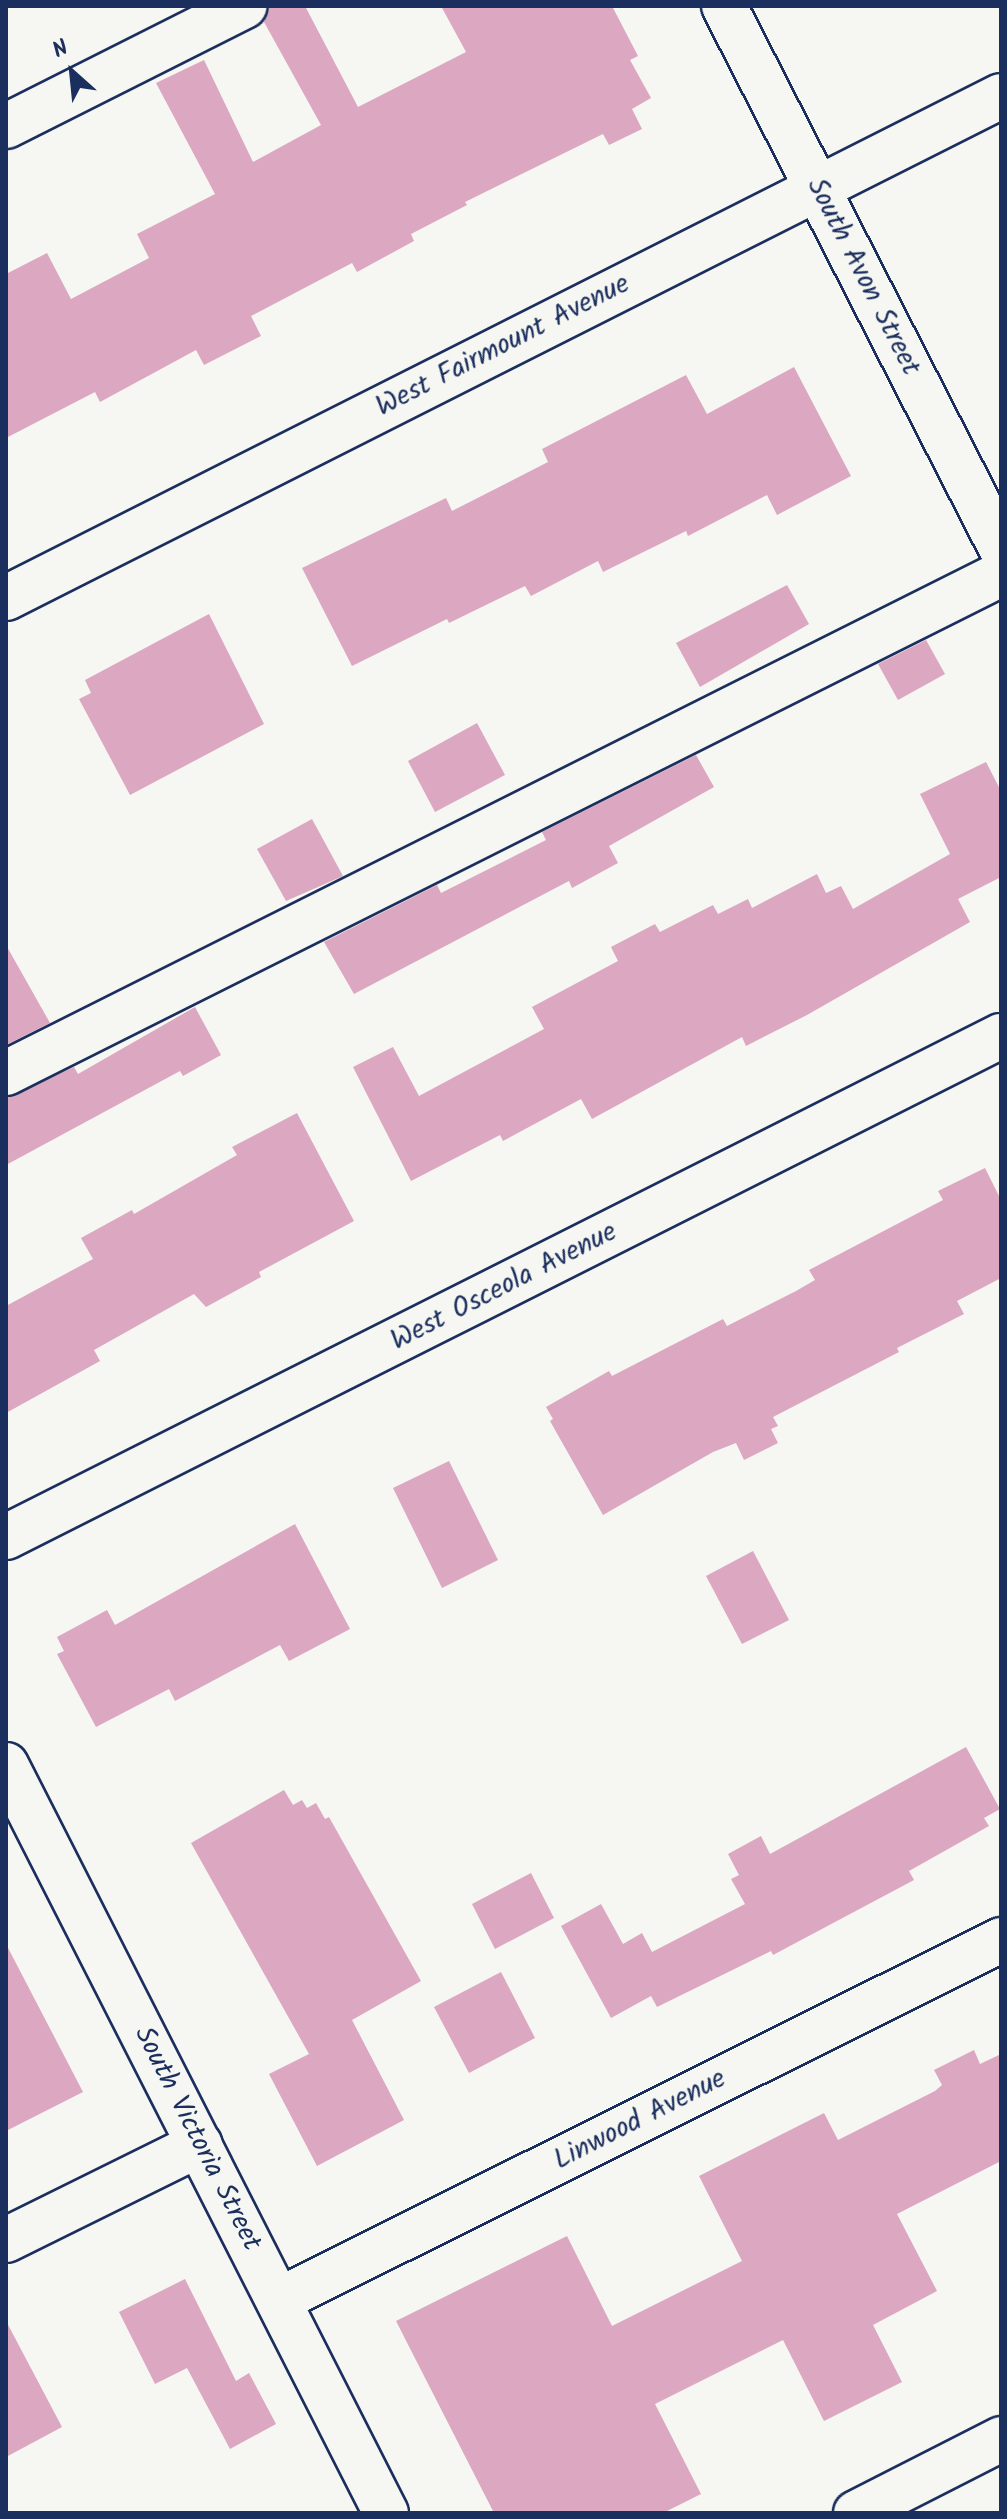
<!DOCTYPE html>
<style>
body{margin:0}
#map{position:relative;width:1007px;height:2519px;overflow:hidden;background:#f6f6f2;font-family:Kalam,sans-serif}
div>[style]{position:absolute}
.building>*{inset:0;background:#dca7c0}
.roads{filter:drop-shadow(2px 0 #1b2f5e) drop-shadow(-2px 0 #1b2f5e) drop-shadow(0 2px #1b2f5e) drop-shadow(0 -2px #1b2f5e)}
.minor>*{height:44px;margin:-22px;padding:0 22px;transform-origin:22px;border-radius:22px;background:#f6f6f2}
span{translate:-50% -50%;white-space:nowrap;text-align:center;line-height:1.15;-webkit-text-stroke:6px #f6f6f2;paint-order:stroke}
.street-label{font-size:28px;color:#1b2f5e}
.frame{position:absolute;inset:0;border:8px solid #1b2f5e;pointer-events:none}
.north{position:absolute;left:32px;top:32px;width:80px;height:80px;-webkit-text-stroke:6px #f6f6f2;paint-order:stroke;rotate:333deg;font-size:22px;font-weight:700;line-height:32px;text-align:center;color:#1b2f5e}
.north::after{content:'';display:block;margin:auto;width:28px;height:36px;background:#1b2f5e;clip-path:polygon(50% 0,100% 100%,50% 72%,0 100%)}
</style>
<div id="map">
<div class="building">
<i style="clip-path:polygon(270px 6px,305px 6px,358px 107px,466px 52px,441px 6px,612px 6px,638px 56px,630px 60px,651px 98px,632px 109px,642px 129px,609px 145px,603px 134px,465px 202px,467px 205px,411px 234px,414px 241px,357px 272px,352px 263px,251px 316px,261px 336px,204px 365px,196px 350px,100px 402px,95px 392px,6px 438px,6px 274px,47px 253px,71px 299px,149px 258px,137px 234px,215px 194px,156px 83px,204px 60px,253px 162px,321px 125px,264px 22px)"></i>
<i style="clip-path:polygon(794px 367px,851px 476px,777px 515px,767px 495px,688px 536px,686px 531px,603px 572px,598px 561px,531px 596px,525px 586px,449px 623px,447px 619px,352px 666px,302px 568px,446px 498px,452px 511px,548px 462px,542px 449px,686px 375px,707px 414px)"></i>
<i style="clip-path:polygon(787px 585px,809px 624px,700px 687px,676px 643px)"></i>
<i style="clip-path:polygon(209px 614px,264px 724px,130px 795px,79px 699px,91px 693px,85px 680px)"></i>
<i style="clip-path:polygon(926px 640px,945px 674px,898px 700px,878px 664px)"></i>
<i style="clip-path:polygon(477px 723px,505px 775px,435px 812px,408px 761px)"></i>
<i style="clip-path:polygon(696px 755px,714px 787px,609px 846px,618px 863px,572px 888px,569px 881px,354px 994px,324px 942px,437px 885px,441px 893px,546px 840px,542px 832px)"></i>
<i style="clip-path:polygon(986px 762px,1001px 791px,1001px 877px,958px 899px,970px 922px,807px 1015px,746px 1046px,742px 1037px,592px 1119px,581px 1099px,503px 1141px,500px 1135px,411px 1181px,353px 1067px,393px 1047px,419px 1096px,544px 1029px,532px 1007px,618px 961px,611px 947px,655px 924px,660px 932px,713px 905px,718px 914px,748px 899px,752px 908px,817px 874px,826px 893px,841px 886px,853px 909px,950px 854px,920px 794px)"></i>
<i style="clip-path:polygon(312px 819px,343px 876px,286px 901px,257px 849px)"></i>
<i style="clip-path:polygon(6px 945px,50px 1023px,6px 1045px)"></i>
<i style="clip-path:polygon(195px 1007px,221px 1055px,183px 1076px,180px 1071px,6px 1165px,6px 1098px,74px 1067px,78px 1074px)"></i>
<i style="clip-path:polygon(297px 1113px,354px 1221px,259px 1272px,261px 1277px,206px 1307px,194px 1294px,94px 1350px,100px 1361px,6px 1413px,6px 1306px,93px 1259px,81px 1238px,132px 1210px,134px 1214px,237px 1155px,232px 1147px)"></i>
<i style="clip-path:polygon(985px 1168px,1001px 1200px,1001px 1278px,957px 1301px,964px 1314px,897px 1348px,899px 1352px,773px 1417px,778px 1426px,771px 1429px,778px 1443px,744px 1460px,736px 1443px,713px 1452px,603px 1515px,550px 1421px,553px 1419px,546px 1407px,609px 1371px,612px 1376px,723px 1319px,727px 1326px,796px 1291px,815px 1280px,809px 1270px,943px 1200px,938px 1191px)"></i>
<i style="clip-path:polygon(449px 1461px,498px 1560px,442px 1588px,393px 1488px)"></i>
<i style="clip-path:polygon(295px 1524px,350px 1629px,289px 1661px,280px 1645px,175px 1701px,169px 1689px,96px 1727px,57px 1654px,64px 1651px,57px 1637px,107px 1610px,115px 1625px)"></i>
<i style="clip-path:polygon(753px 1551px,789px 1620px,742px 1644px,706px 1576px)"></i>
<i style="clip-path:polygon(966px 1747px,1000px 1809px,984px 1818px,989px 1826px,909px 1871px,914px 1880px,773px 1955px,771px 1951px,657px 2007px,651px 1996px,611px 2018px,561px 1926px,601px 1904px,623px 1944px,642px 1933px,652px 1952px,745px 1904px,731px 1879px,739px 1875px,728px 1854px,761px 1836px,770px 1854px)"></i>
<i style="clip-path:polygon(284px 1790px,293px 1805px,302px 1800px,307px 1808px,316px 1803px,325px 1819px,329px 1817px,421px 1981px,352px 2020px,404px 2120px,317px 2166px,269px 2074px,309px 2054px,191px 1843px)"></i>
<i style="clip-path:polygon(531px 1873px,554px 1918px,495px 1949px,472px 1904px)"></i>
<i style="clip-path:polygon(6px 1944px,83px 2092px,6px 2131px)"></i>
<i style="clip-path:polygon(501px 1972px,535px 2038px,469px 2073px,434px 2007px)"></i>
<i style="clip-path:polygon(974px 2050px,980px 2064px,1001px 2054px,1001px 2161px,897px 2214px,937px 2291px,873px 2325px,902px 2382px,824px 2421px,783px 2340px,655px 2404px,701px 2494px,663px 2513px,494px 2513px,396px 2321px,567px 2236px,612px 2326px,742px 2261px,699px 2176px,824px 2113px,838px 2140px,935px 2091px,942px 2085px,934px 2070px)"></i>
<i style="clip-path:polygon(185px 2279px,236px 2381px,249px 2373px,276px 2424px,230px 2449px,187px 2368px,155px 2384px,119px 2312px)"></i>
<i style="clip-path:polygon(6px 2321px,62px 2427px,6px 2457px)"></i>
</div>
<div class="roads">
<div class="minor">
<i style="left:724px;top:6px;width:609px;rotate:62.93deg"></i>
<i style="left:6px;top:126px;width:267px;rotate:-26.7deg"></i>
<i style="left:6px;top:598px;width:1114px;rotate:-26.77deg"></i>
<i style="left:6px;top:1073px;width:1113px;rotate:-26.63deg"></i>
<i style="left:6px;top:1537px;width:1114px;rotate:-26.73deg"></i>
<i style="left:6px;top:1765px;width:839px;rotate:63.07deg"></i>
<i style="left:6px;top:2240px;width:216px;rotate:-26.3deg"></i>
<i style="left:279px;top:2300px;width:807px;rotate:-26.5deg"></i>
<i style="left:856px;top:2513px;width:163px;rotate:-27deg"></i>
</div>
</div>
<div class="street-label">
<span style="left:863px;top:277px;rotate:63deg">South Avon Street</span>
<span style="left:503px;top:346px;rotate:-27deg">West Fairmount Avenue</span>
<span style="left:504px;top:1287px;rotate:-27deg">West Osceola Avenue</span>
<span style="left:640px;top:2120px;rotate:-27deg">Linwood Avenue</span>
<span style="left:197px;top:2139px;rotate:63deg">South Victoria Street</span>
</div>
<div class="frame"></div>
<div class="north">N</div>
</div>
